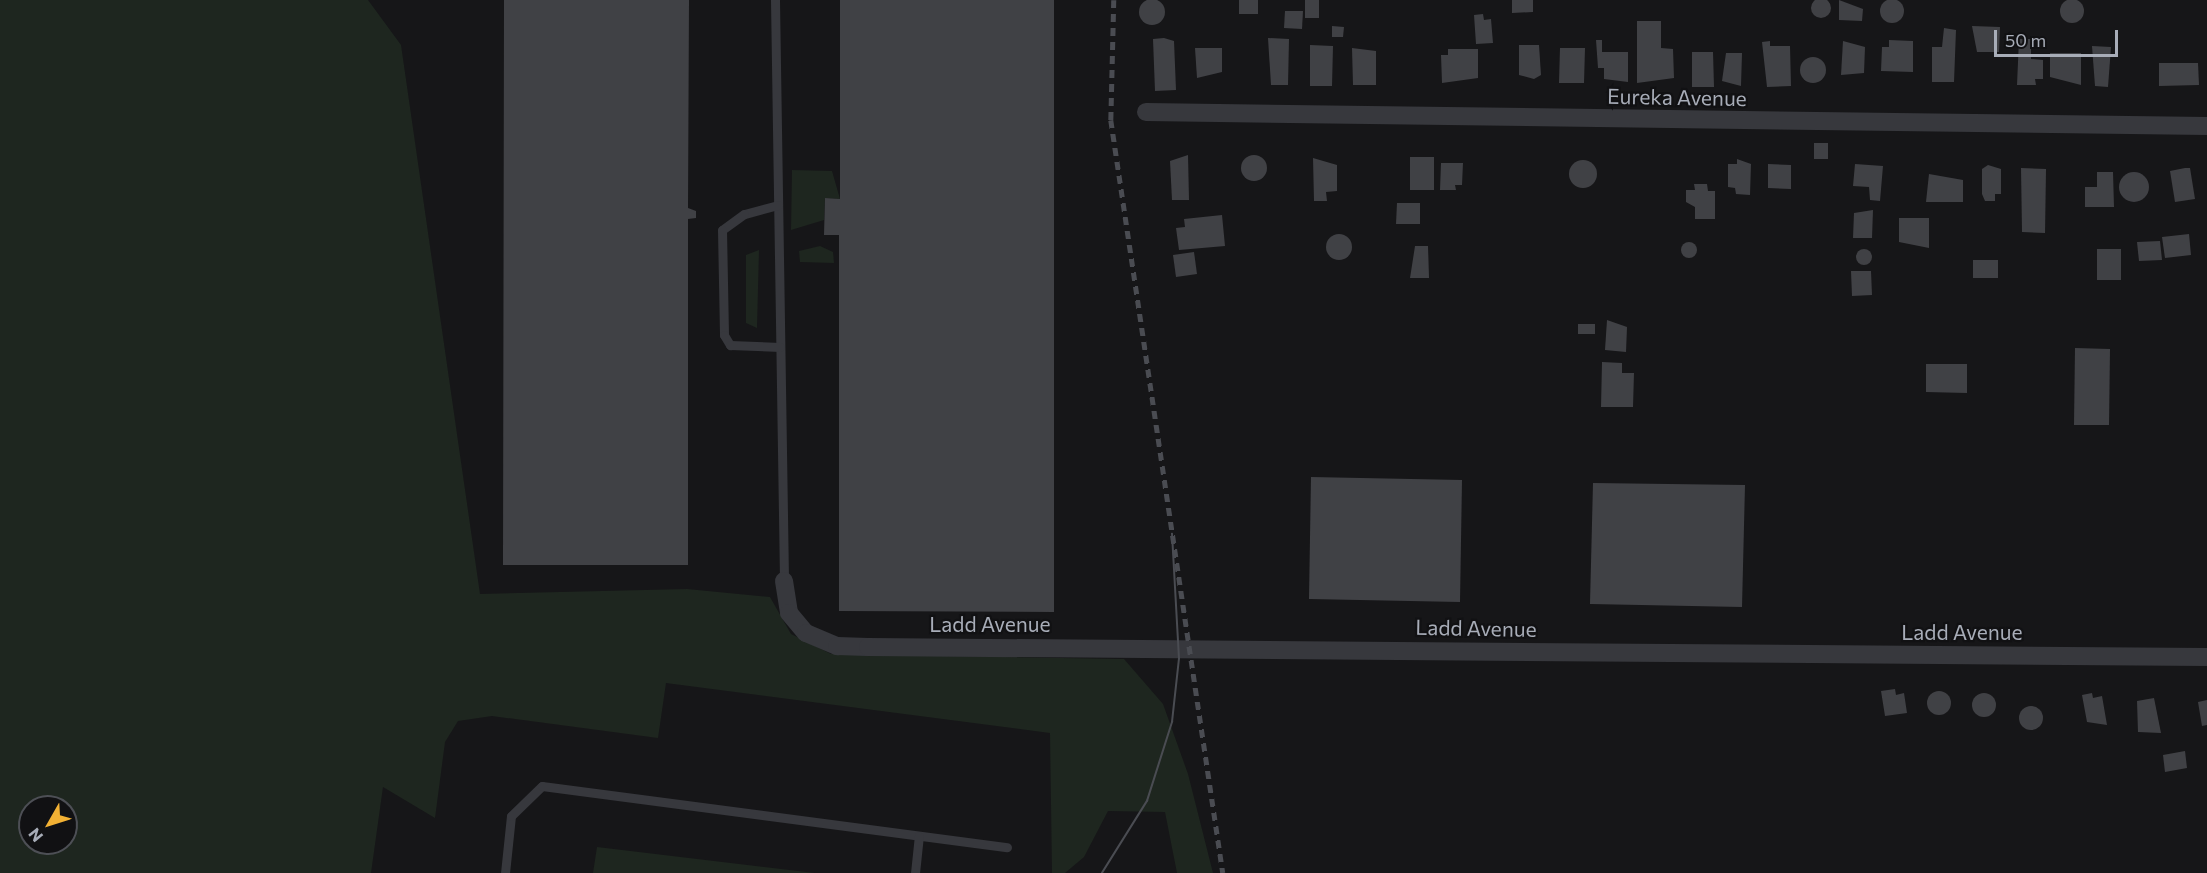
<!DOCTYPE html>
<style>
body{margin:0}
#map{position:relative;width:2207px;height:873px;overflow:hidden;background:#161618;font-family:Commissioner,sans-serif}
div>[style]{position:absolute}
.green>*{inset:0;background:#1e261f}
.building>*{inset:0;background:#404145}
.round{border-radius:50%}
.lane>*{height:9px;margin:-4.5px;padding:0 4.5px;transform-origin:4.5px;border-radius:4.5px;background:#37383d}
.street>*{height:18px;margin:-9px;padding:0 9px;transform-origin:9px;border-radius:9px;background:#37383d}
.tram>*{height:1.5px;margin:-0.75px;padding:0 0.75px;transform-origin:0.75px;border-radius:0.75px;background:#4a4c52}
.rail>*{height:4.5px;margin-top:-2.25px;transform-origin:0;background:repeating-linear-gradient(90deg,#4a4c52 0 8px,transparent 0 14px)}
span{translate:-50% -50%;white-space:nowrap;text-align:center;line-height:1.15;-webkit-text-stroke:4.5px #111113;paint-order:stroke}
.street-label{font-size:21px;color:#a8adb8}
.north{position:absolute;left:18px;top:795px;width:60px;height:60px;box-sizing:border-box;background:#111113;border:2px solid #4d4f55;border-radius:50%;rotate:231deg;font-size:16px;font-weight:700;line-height:24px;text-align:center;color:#a8adb8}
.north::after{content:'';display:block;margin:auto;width:21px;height:27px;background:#f2b134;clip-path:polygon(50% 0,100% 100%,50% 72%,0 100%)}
.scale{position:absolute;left:1994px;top:30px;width:124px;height:27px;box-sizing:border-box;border:3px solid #a8adb8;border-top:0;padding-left:8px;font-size:18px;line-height:21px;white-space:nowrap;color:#a8adb8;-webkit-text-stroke:4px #111113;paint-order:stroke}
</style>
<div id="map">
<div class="green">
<i style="clip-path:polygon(evenodd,0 0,368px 0,401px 45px,480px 594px,687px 589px,770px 597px,791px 634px,831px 654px,1124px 659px,1163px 704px,1188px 774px,1213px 873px,1177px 873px,1165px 812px,1108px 811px,1084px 857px,1065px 873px,1052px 873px,1050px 733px,666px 683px,658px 738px,492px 716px,458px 721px,445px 742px,435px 818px,383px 787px,371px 873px,0 873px,0 0,30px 807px,66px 807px,66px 843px,30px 843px,30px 807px)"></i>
<i style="clip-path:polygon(792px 170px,832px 171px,840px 199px,825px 198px,824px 220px,791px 230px)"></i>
<i style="clip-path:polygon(820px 246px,833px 252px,834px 263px,800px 262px,799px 251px)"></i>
<i style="clip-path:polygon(759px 250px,757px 328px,746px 323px,746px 255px)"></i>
<i style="clip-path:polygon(597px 847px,815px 873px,593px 873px)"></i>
</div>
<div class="building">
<i class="round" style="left:1811px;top:-2px;width:20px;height:20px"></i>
<i class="round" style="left:1139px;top:-1px;width:26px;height:26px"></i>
<i class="round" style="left:1880px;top:-1px;width:24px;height:24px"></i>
<i class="round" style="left:2060px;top:-1px;width:24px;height:24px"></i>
<i style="clip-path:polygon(504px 0,689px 0,688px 208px,696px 211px,696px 218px,688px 219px,688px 565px,503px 565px)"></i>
<i style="clip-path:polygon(840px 0,1054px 0,1054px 612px,839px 611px,839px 235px,824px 235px,825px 198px,840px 199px)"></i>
<i style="clip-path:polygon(1239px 0,1258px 0,1258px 14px,1239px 14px)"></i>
<i style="clip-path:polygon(1305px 0,1319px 0,1319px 18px,1305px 18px)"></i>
<i style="clip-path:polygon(1512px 0,1533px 0,1533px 12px,1512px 13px)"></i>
<i style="clip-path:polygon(1839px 0,1863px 9px,1862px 21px,1839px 20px)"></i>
<i style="clip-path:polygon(1285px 11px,1303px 11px,1302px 29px,1284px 28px)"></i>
<i style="clip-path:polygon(1483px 14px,1484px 20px,1491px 19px,1493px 43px,1476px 44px,1474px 15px)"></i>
<i style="clip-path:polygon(1637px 21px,1661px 21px,1661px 48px,1673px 49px,1674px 78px,1637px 83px)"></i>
<i style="clip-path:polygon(1332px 26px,1344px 27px,1343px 37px,1332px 37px)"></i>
<i style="clip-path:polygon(1972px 26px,2000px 27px,1999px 52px,1977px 52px)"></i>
<i style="clip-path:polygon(1944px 28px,1956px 30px,1954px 82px,1932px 82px,1932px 47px,1942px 47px)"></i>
<i style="clip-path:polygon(1164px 38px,1174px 41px,1176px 90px,1155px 91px,1153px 39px)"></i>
<i style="clip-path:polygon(1268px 38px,1289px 39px,1288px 85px,1271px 85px)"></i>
<i style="clip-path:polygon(2019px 39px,2031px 39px,2031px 59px,2043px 60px,2043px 79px,2035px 79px,2036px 85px,2017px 85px)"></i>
<i style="clip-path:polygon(1596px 40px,1602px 40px,1602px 52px,1628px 52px,1628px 82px,1604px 79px,1604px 68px,1598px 68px)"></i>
<i style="clip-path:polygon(1889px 40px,1913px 41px,1913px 72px,1881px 71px,1882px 47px,1889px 47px)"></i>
<i style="clip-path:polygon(1770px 41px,1770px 46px,1790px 46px,1791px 86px,1767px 87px,1762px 42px)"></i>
<i style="clip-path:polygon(1843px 41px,1865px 47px,1864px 73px,1841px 75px)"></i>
<i style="clip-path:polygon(1310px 45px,1333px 46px,1332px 86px,1310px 86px)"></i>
<i style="clip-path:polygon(1519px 45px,1539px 45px,1541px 75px,1534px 79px,1519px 75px)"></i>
<i style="clip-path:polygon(2092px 46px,2111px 47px,2108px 87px,2095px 86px)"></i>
<i style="clip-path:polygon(1195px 48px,1222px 48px,1222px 72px,1197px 78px)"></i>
<i style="clip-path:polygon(1352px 48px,1376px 51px,1376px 85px,1353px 85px)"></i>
<i style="clip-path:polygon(1560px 48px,1585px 48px,1584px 83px,1559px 83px)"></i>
<i style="clip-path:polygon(1448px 49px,1478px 49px,1478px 78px,1442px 83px,1441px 55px,1448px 55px)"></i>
<i style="clip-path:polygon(1692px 52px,1713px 52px,1714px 87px,1692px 87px)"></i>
<i style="clip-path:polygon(1726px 53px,1742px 53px,1741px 86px,1722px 81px)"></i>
<i style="clip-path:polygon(2050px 53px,2081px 53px,2081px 85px,2050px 77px)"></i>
<i class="round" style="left:1800px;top:57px;width:26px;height:26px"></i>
<i style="clip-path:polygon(2159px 63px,2198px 63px,2199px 85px,2159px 86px)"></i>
<i style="clip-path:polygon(1814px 143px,1828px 143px,1828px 159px,1814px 159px)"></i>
<i style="clip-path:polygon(1188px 155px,1189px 200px,1172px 200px,1170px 161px)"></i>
<i class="round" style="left:1241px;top:155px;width:26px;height:26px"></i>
<i style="clip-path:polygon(1410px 157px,1434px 157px,1434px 190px,1410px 190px)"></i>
<i style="clip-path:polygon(1313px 158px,1337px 165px,1337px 191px,1326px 192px,1327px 201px,1314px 201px)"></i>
<i style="clip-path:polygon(1737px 159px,1751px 164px,1750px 195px,1736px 194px,1735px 188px,1728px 187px,1728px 164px,1737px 164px)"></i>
<i class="round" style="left:1569px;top:160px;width:28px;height:28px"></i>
<i style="clip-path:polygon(1441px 163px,1463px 163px,1462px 185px,1455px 185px,1456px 190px,1440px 190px)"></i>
<i style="clip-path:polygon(1768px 164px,1791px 165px,1791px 189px,1768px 188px)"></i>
<i style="clip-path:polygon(1855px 164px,1883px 166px,1880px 201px,1870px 200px,1869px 187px,1853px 186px)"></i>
<i style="clip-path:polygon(1988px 165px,2001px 169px,2001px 194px,1995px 194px,1995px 201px,1985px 201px,1982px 194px,1982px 169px)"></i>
<i style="clip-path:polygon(2021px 168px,2046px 169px,2045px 233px,2022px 232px)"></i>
<i style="clip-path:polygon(2185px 168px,2190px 168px,2195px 199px,2175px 202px,2170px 171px)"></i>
<i style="clip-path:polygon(2097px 172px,2113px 172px,2114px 207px,2085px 207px,2085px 187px,2097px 187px)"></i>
<i class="round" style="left:2119px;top:172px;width:30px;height:30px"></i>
<i style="clip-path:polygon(1929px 174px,1963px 180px,1963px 202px,1926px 202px)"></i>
<i style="clip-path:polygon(1694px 184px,1707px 184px,1708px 191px,1715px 191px,1715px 219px,1695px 219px,1695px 207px,1686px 202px,1686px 190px,1695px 190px)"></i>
<i style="clip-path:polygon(1397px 203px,1420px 203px,1420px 224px,1396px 224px)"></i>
<i style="clip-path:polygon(1873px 210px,1872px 238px,1853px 238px,1854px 213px)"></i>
<i style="clip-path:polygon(1222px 215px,1225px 246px,1179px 250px,1176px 228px,1185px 227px,1184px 219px)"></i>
<i style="clip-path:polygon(1899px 218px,1929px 218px,1929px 248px,1899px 242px)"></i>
<i style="clip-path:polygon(2189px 234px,2191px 255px,2165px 258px,2162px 237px)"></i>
<i class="round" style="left:1326px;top:234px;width:26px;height:26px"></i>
<i style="clip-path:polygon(2160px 241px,2162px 260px,2139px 261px,2137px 242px)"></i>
<i class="round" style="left:1681px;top:242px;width:16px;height:16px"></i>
<i style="clip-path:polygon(1415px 246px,1428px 246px,1429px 278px,1410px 278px)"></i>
<i style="clip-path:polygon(2097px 249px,2121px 249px,2121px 280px,2097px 280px)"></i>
<i class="round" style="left:1856px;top:249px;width:16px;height:16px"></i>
<i style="clip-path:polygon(1194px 252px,1197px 274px,1176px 277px,1173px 255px)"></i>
<i style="clip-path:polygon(1973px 260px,1998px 260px,1998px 278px,1973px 278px)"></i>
<i style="clip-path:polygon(1851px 271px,1871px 271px,1872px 295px,1852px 296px)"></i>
<i style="clip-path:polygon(1607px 320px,1627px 327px,1626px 352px,1605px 350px)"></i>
<i style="clip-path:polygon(1578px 324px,1595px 324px,1595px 334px,1578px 334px)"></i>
<i style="clip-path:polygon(2075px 348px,2110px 349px,2109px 425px,2074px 425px)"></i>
<i style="clip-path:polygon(1602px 362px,1622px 363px,1622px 373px,1634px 373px,1633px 407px,1601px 407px)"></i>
<i style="clip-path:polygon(1926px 364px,1967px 364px,1967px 393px,1926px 392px)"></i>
<i style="clip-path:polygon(1311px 477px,1462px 480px,1460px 602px,1309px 599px)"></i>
<i style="clip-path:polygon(1593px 483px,1745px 485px,1742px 607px,1590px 604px)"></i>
<i style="clip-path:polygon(1895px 689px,1896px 695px,1904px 693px,1907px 713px,1885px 716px,1881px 691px)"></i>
<i class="round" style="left:1927px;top:691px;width:24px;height:24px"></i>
<i style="clip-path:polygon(2092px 693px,2093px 698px,2102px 696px,2107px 725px,2087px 722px,2082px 695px)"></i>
<i class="round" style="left:1972px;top:693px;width:24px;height:24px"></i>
<i style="clip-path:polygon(2154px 698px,2161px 733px,2138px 732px,2137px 701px)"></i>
<i style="clip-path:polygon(2207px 700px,2207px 725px,2202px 726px,2198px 702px)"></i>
<i class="round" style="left:2019px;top:706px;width:24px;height:24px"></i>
<i style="clip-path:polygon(2185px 751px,2187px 768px,2165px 772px,2163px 755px)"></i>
</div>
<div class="lane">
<i style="left:775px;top:0;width:581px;rotate:89.11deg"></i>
<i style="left:778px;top:205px;width:35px;rotate:165deg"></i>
<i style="left:744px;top:214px;width:27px;rotate:144deg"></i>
<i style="left:722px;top:230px;width:105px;rotate:88.9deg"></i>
<i style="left:724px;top:335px;width:12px;rotate:59deg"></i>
<i style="left:730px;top:345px;width:50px;rotate:2.3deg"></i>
<i style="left:505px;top:873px;width:57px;rotate:-84deg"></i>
<i style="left:511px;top:816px;width:43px;rotate:-44.1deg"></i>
<i style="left:542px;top:786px;width:469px;rotate:7.5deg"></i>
<i style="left:915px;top:873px;width:37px;rotate:-84deg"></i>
</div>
<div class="street">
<i style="left:1146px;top:112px;width:1061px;rotate:0.76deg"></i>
<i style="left:784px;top:581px;width:32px;rotate:81deg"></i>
<i style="left:789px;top:613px;width:26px;rotate:50deg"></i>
<i style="left:806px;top:633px;width:34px;rotate:23deg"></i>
<i style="left:837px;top:646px;width:31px;rotate:2deg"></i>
<i style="left:868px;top:647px;width:1339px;rotate:0.43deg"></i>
</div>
<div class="tram">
<i style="left:1102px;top:873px;width:85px;rotate:-58deg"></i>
<i style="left:1147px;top:801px;width:83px;rotate:-72.4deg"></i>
<i style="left:1172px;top:722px;width:63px;rotate:-83.7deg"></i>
<i style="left:1179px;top:659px;width:125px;rotate:-93.2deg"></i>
</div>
<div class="rail">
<i style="left:1114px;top:0;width:120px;rotate:91.4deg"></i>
<i style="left:1111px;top:120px;width:761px;rotate:81.54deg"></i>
</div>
<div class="street-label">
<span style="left:1677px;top:97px;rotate:1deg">Eureka Avenue</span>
<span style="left:990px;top:624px">Ladd Avenue</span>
<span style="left:1476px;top:628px;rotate:1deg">Ladd Avenue</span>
<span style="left:1962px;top:632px">Ladd Avenue</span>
</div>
<div class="north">N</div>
<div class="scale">50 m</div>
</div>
